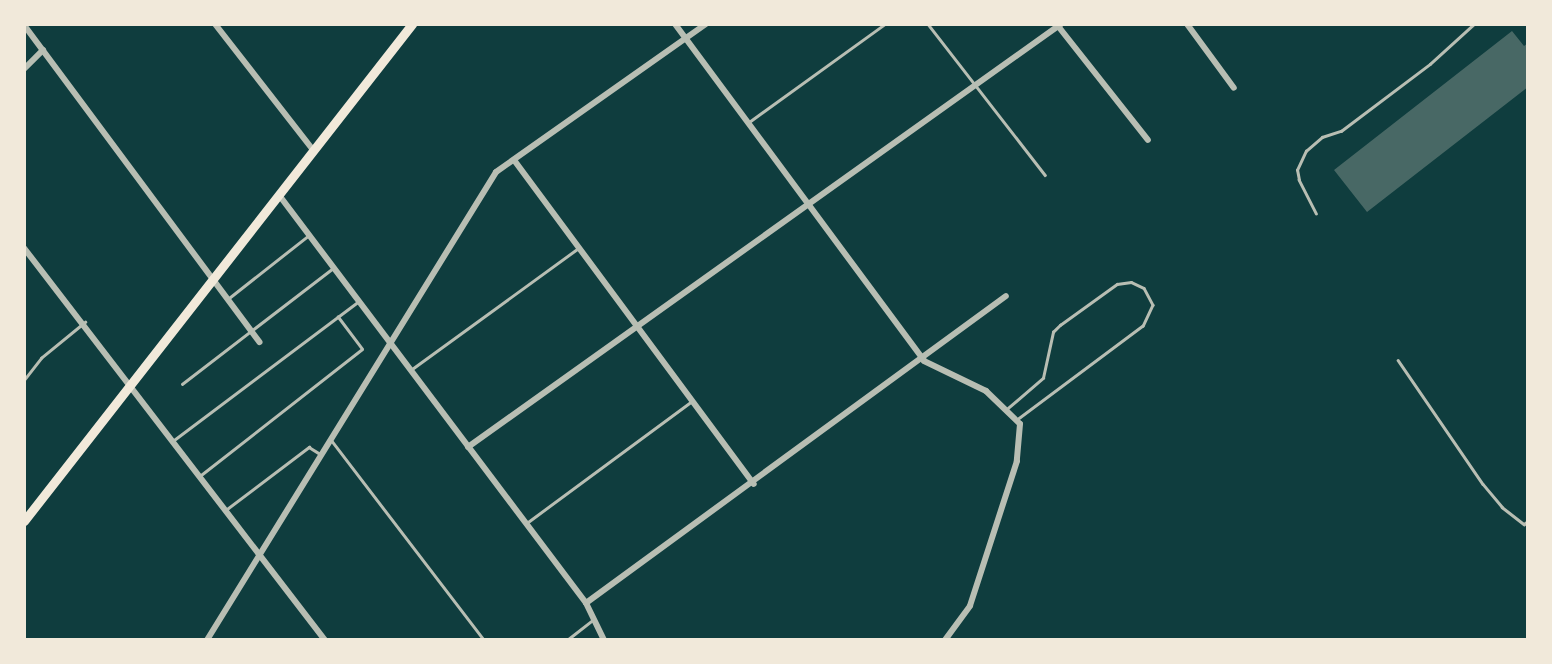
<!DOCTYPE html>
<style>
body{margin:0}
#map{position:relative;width:1552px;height:664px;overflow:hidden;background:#0f3d3e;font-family:"Alegreya Sans",sans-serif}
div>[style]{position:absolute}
.building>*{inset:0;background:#486865}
.service>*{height:2.5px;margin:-1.25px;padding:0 1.25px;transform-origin:1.25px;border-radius:1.25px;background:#b8beb3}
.minor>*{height:6px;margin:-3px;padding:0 3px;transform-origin:3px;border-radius:3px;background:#b8beb3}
.secondary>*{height:9px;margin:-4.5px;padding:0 4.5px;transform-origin:4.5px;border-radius:4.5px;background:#f1e9da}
span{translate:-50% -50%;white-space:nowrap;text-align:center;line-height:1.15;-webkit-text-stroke:5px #f1e9da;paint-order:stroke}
.frame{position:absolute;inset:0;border:26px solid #f1e9da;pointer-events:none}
</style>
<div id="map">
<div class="building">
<i style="clip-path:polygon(1512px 31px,1524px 46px,1528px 43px,1528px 87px,1367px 212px,1334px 170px)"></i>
</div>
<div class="service">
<i style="left:928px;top:24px;width:191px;rotate:52.2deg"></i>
<i style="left:749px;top:122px;width:168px;rotate:-35.8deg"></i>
<i style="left:1316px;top:214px;width:38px;rotate:-117deg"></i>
<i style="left:1299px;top:180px;width:10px;rotate:-101deg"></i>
<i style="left:1297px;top:170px;width:21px;rotate:-65deg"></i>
<i style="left:1306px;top:151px;width:21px;rotate:-41deg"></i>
<i style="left:1322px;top:137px;width:20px;rotate:-18deg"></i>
<i style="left:1341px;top:131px;width:111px;rotate:-37deg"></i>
<i style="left:1430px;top:64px;width:59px;rotate:-42.3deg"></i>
<i style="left:229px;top:298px;width:102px;rotate:-38.2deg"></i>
<i style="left:1398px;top:360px;width:150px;rotate:55.6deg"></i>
<i style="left:1483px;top:484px;width:30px;rotate:50deg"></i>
<i style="left:1502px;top:507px;width:28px;rotate:38deg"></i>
<i style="left:1524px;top:524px;width:5px;rotate:-37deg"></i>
<i style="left:412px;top:369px;width:204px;rotate:-36deg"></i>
<i style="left:24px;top:380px;width:28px;rotate:-52deg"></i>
<i style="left:41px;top:358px;width:57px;rotate:-39.3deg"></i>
<i style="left:182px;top:384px;width:190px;rotate:-37.5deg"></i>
<i style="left:1008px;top:408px;width:46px;rotate:-40.6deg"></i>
<i style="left:1043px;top:378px;width:47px;rotate:-77.7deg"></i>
<i style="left:1053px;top:332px;width:10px;rotate:-45deg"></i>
<i style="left:1060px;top:325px;width:70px;rotate:-35.7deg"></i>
<i style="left:1117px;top:284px;width:14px;rotate:-8deg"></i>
<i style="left:1131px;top:282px;width:14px;rotate:25deg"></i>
<i style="left:1144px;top:288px;width:19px;rotate:62deg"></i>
<i style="left:1153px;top:305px;width:23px;rotate:115deg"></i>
<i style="left:1143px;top:326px;width:157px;rotate:143.3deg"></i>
<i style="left:174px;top:440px;width:230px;rotate:-36.9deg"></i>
<i style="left:332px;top:441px;width:250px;rotate:52.6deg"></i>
<i style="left:201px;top:475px;width:204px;rotate:-38deg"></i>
<i style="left:362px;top:349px;width:40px;rotate:-127deg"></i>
<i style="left:227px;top:509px;width:103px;rotate:-37.1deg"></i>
<i style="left:309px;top:447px;width:13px;rotate:32deg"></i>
<i style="left:528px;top:522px;width:202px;rotate:-36.4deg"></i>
<i style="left:567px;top:640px;width:33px;rotate:-38deg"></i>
</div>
<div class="minor">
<i style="left:215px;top:24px;width:160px;rotate:52.1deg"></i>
<i style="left:675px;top:24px;width:419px;rotate:53.5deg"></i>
<i style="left:1187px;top:24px;width:79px;rotate:53.7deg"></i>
<i style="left:24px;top:25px;width:395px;rotate:53.4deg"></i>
<i style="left:1058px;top:26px;width:145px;rotate:51.7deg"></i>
<i style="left:24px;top:69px;width:27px;rotate:-45deg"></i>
<i style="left:514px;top:160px;width:403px;rotate:53.5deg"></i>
<i style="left:279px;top:195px;width:511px;rotate:53.04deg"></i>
<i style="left:586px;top:603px;width:41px;rotate:64.1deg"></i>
<i style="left:24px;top:248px;width:494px;rotate:52.5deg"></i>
<i style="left:924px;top:361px;width:69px;rotate:25.8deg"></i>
<i style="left:986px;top:391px;width:47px;rotate:44.1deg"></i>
<i style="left:1020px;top:424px;width:37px;rotate:95deg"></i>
<i style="left:1017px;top:461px;width:152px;rotate:108deg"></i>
<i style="left:970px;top:606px;width:42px;rotate:126.3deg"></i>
<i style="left:468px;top:447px;width:728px;rotate:-35.5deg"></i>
<i style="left:586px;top:603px;width:520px;rotate:-36.17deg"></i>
<i style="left:207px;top:640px;width:550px;rotate:-58.3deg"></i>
<i style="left:496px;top:172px;width:257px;rotate:-35.2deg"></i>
</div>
<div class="secondary">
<i style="left:24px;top:521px;width:631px;rotate:-52.02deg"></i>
</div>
<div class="frame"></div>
</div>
